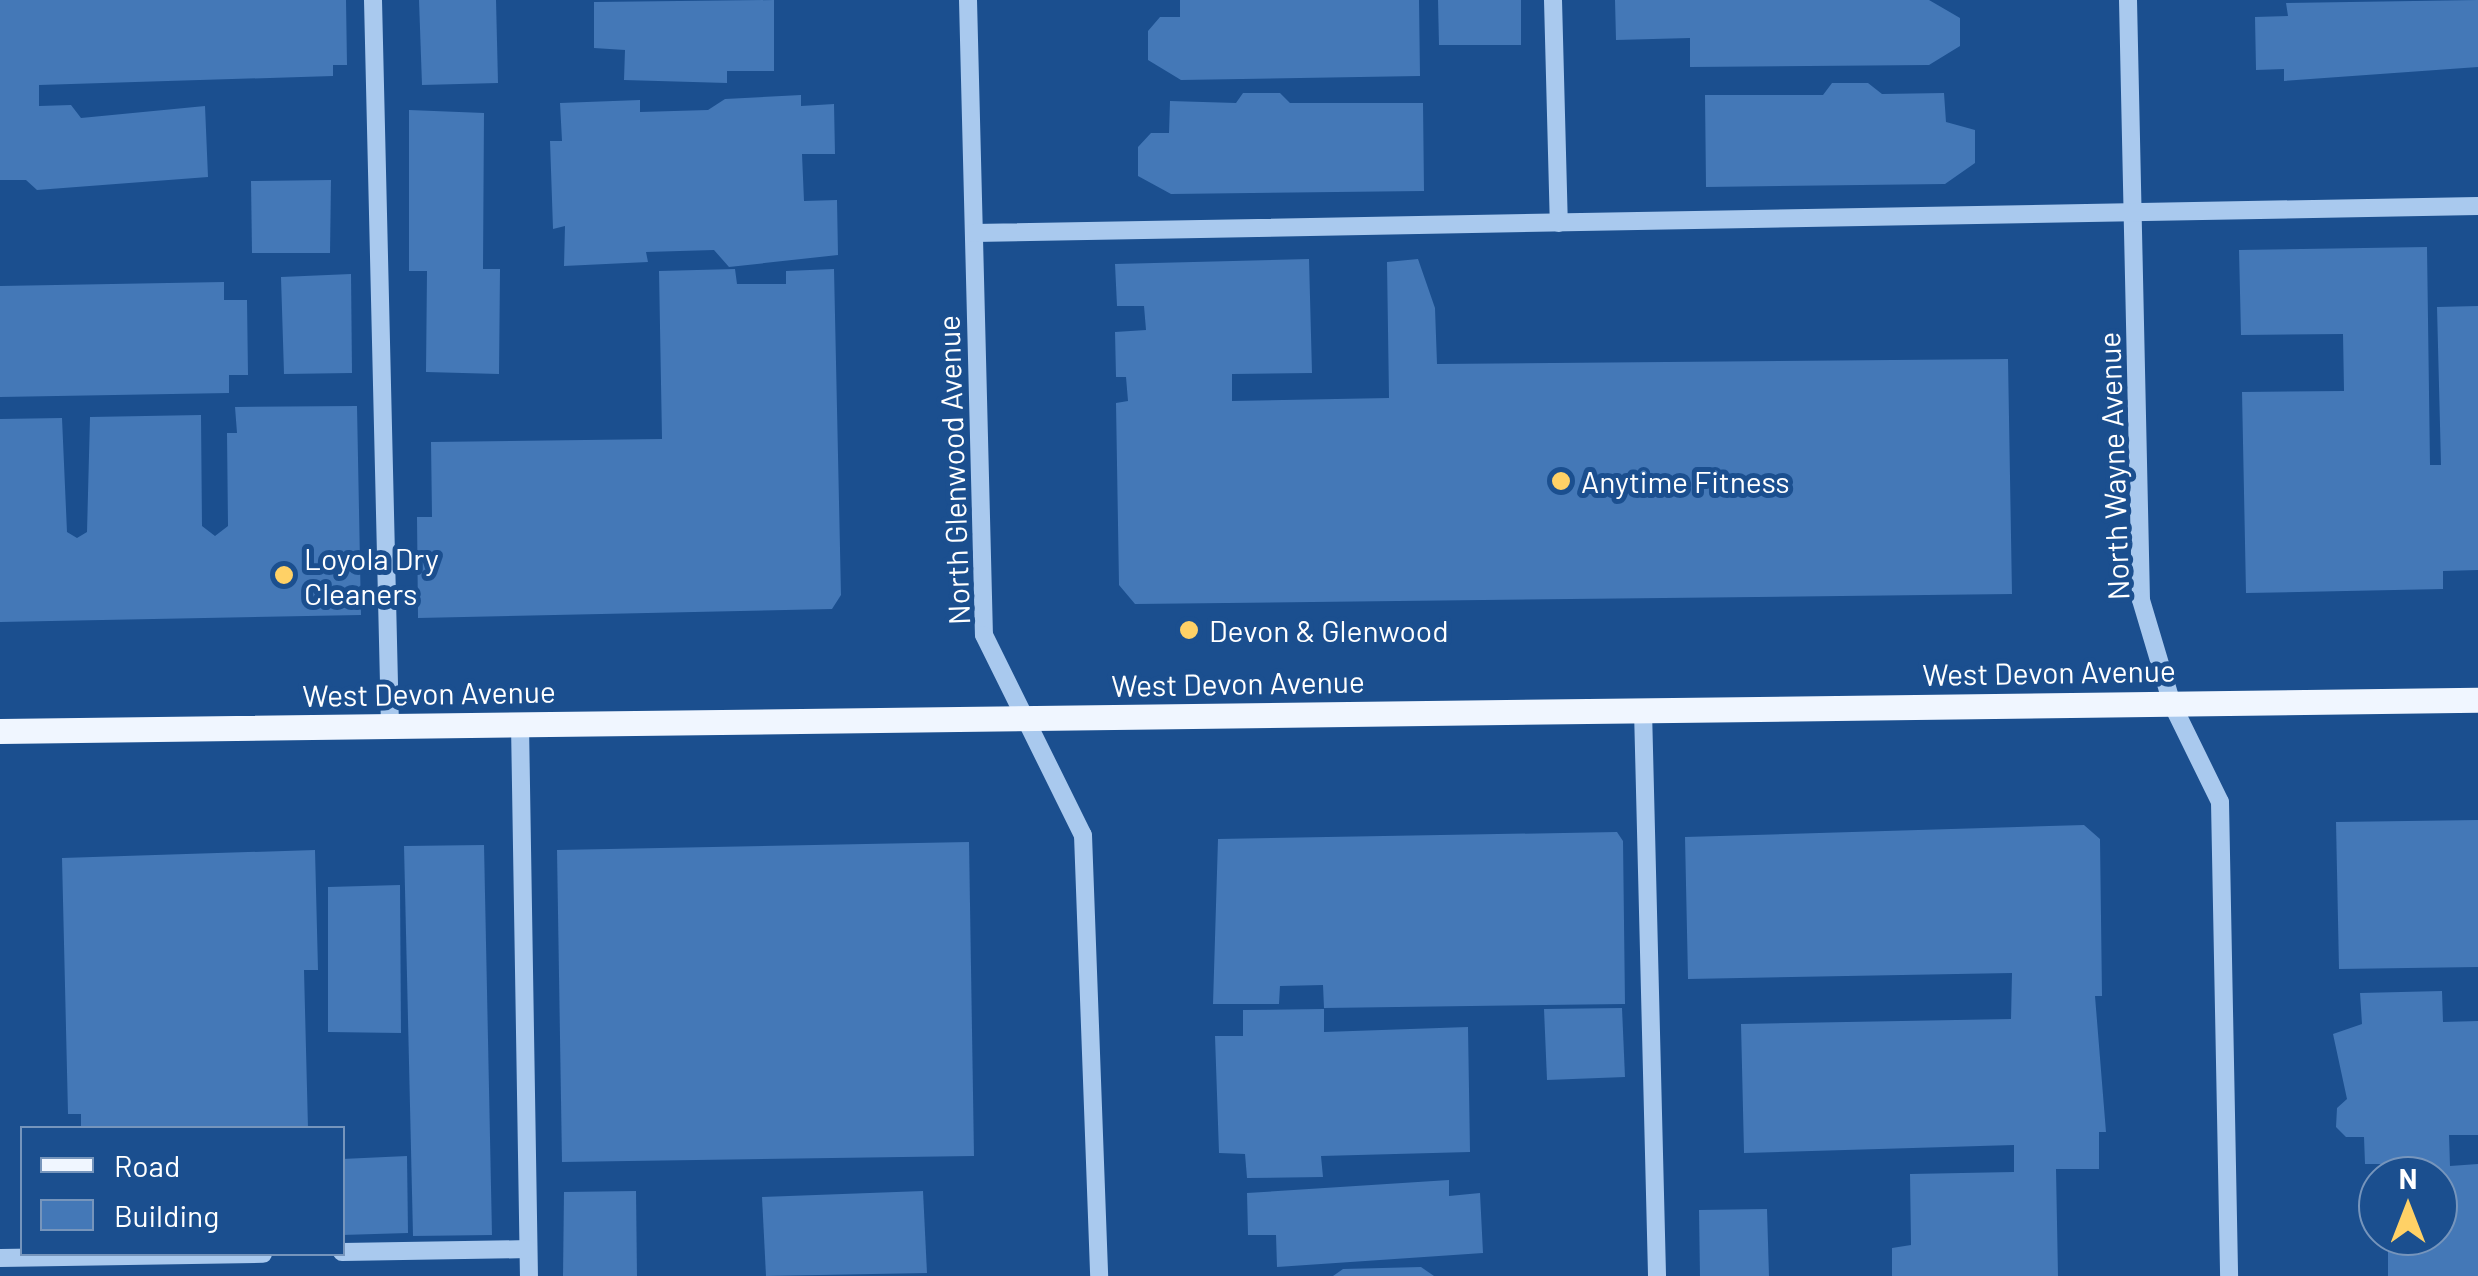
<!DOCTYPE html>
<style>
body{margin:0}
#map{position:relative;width:2478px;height:1276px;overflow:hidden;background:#1b4f8f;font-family:Barlow,sans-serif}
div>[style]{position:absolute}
.building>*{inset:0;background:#4478b7}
.minor>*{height:18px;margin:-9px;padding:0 9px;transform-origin:9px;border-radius:9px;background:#a9c9ee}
.major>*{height:25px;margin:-12.5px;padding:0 12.5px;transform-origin:12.5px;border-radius:12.5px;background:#f0f6ff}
.dots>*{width:28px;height:28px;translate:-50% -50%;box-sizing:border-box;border:5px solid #1b4f8f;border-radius:50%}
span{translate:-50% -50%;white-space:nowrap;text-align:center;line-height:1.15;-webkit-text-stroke:10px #1b4f8f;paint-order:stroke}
.street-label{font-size:30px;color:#fff}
.poi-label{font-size:30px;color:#fff}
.left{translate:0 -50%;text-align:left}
.legend{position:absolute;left:20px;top:1126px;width:325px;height:130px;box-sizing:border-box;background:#1b4f8f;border:2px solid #7695bc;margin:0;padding:12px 18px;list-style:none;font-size:30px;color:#fff}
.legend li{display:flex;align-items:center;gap:20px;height:50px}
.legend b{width:50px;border:2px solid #7695bc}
.north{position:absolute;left:2358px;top:1156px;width:100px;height:100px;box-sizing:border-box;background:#1b4f8f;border:2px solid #7695bc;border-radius:50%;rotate:0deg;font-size:28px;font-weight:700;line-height:40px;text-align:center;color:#fff}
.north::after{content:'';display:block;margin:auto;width:35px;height:45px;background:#ffd166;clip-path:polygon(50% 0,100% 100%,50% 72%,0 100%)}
</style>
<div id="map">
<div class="building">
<i style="clip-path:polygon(0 0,346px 0,347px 65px,333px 65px,333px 76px,39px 85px,39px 106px,71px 105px,81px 118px,205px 106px,208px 177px,37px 190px,26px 180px,0 180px)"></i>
<i style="clip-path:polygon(419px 0,496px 0,498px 83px,422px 85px)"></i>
<i style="clip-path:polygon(774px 0,774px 71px,727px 71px,727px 83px,624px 80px,625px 50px,594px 48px,594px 2px)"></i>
<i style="clip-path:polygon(1180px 0,1419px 0,1420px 76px,1181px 80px,1148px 60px,1148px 31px,1160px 17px,1180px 17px)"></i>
<i style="clip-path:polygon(1438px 0,1521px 0,1521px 45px,1439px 45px)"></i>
<i style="clip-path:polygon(1615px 0,1929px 0,1960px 18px,1960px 46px,1929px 65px,1690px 67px,1690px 38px,1616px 40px)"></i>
<i style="clip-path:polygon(2478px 0,2478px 67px,2284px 81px,2284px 69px,2256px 70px,2255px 17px,2288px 16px,2286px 3px)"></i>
<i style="clip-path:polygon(1832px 83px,1868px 83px,1882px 94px,1944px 93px,1946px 122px,1975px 130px,1975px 163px,1945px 184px,1706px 187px,1705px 95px,1823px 95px)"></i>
<i style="clip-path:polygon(1243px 93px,1280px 93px,1290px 103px,1423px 103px,1424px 191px,1171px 194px,1138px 176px,1138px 147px,1151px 133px,1169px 133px,1170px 101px,1236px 103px)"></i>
<i style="clip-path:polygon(801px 95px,801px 106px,834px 104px,835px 154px,802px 154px,804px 201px,837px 200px,838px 255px,729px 267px,714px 250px,646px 252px,648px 262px,564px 266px,565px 226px,553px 229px,550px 141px,562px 141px,560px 103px,640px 100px,640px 112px,708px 110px,725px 99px)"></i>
<i style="clip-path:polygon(409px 110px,484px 113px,483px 269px,500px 269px,499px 374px,426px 372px,427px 271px,409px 271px)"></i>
<i style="clip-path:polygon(331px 180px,330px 253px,252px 253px,251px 181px)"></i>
<i style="clip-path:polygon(2427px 247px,2430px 465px,2441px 465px,2437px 307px,2478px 306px,2478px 570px,2443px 571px,2443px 589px,2246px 593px,2242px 392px,2344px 391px,2343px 334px,2241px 335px,2239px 250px)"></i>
<i style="clip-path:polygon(1309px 259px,1312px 373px,1232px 374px,1232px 401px,1389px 398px,1387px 262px,1418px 259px,1435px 308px,1437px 364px,2008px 359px,2012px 594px,1135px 604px,1119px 585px,1116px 403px,1128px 401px,1126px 377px,1116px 377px,1115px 332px,1146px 330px,1144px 306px,1117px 306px,1115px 264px)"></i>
<i style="clip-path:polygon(735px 269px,737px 284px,786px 284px,786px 271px,834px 269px,841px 595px,832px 609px,418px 618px,417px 517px,432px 517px,431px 442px,662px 439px,659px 271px)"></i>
<i style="clip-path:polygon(351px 274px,352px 373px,284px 374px,281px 277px)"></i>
<i style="clip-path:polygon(224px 282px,224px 300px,247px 300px,248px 375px,229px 375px,229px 393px,0 397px,0 286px)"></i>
<i style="clip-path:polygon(357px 406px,361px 615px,0 622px,0 419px,62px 418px,67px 532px,77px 538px,87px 532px,90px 417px,201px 415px,202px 526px,215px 536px,228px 526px,227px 433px,237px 433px,235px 407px)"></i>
<i style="clip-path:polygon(2478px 820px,2478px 967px,2339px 969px,2336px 822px)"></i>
<i style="clip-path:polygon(2084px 825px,2100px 839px,2102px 996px,2095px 996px,2106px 1132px,2099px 1132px,2099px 1169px,2056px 1169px,2058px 1276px,1892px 1276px,1892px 1248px,1911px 1245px,1910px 1174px,2014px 1172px,2014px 1145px,1744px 1153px,1741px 1024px,2011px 1019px,2012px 973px,1688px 979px,1685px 837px)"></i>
<i style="clip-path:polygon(1617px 832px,1623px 841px,1625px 1004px,1324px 1008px,1323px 985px,1280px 986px,1279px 1004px,1213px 1004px,1218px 839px)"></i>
<i style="clip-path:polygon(969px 842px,974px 1156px,562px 1162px,557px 850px)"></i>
<i style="clip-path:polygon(484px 845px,492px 1235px,413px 1236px,404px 846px)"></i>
<i style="clip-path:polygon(315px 850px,318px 970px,304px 970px,308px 1128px,81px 1128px,81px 1114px,68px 1114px,62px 858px)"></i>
<i style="clip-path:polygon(400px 885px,401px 1033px,328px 1032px,328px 887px)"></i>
<i style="clip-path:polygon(2442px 991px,2443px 1022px,2478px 1021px,2478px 1135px,2449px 1135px,2450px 1166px,2478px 1164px,2478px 1276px,2388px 1276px,2388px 1236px,2438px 1236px,2438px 1176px,2386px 1176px,2386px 1164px,2365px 1164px,2364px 1137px,2346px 1137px,2336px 1127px,2337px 1108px,2347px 1099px,2333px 1034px,2362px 1024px,2360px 993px)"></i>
<i style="clip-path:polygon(1622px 1008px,1625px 1077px,1547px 1080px,1544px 1009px)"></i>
<i style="clip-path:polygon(1324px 1009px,1324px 1032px,1468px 1027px,1470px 1152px,1321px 1156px,1323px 1177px,1247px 1178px,1245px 1154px,1219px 1153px,1215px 1036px,1243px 1036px,1243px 1010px)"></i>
<i style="clip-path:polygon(407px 1156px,408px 1233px,342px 1235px,342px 1159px)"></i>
<i style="clip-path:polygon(1449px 1180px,1449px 1196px,1480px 1193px,1483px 1253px,1277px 1267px,1276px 1235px,1248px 1235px,1247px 1193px)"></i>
<i style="clip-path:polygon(636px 1191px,637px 1276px,563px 1276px,564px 1192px)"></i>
<i style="clip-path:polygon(923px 1191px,927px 1273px,766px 1276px,762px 1197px)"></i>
<i style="clip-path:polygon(1767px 1209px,1769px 1276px,1700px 1276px,1699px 1210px)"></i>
<i style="clip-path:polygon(1421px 1267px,1434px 1276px,1333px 1276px,1343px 1269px)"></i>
</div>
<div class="minor">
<i style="left:373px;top:0;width:726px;rotate:88.66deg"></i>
<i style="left:968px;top:0;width:635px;rotate:88.56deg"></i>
<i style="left:984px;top:635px;width:223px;rotate:63.7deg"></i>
<i style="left:1083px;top:835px;width:441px;rotate:87.9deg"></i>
<i style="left:1553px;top:0;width:223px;rotate:88.5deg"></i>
<i style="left:2128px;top:0;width:600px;rotate:88.76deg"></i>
<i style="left:2141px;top:600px;width:109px;rotate:73.4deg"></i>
<i style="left:2172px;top:704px;width:109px;rotate:63.9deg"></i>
<i style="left:2220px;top:802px;width:474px;rotate:88.9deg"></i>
<i style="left:974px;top:233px;width:1504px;rotate:-1.03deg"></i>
<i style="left:1643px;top:710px;width:566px;rotate:88.58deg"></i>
<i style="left:520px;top:724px;width:552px;rotate:89.07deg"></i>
<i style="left:342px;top:1252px;width:186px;rotate:-0.9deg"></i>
<i style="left:0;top:1258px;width:263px;rotate:-0.9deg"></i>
</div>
<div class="major">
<i style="left:0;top:731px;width:2478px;rotate:-0.72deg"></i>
</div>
<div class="dots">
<i style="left:1561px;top:481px;background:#ffd166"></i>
<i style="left:284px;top:575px;background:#ffd166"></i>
<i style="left:1189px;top:630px;background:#ffd166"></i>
</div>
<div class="street-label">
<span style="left:2113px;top:466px;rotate:-92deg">North Wayne Avenue</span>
<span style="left:953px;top:470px;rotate:-92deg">North Glenwood Avenue</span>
<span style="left:2049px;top:672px;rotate:-1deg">West Devon Avenue</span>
<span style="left:1238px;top:683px;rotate:-1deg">West Devon Avenue</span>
<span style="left:429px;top:693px;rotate:-1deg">West Devon Avenue</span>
</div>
<div class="poi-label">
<span class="left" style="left:1581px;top:481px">Anytime Fitness</span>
<span class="left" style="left:304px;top:575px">Loyola Dry<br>Cleaners</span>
<span class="left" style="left:1209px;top:630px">Devon &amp; Glenwood</span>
</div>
<ul class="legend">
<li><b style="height:12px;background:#f0f6ff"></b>Road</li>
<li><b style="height:28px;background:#4478b7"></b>Building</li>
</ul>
<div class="north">N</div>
</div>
